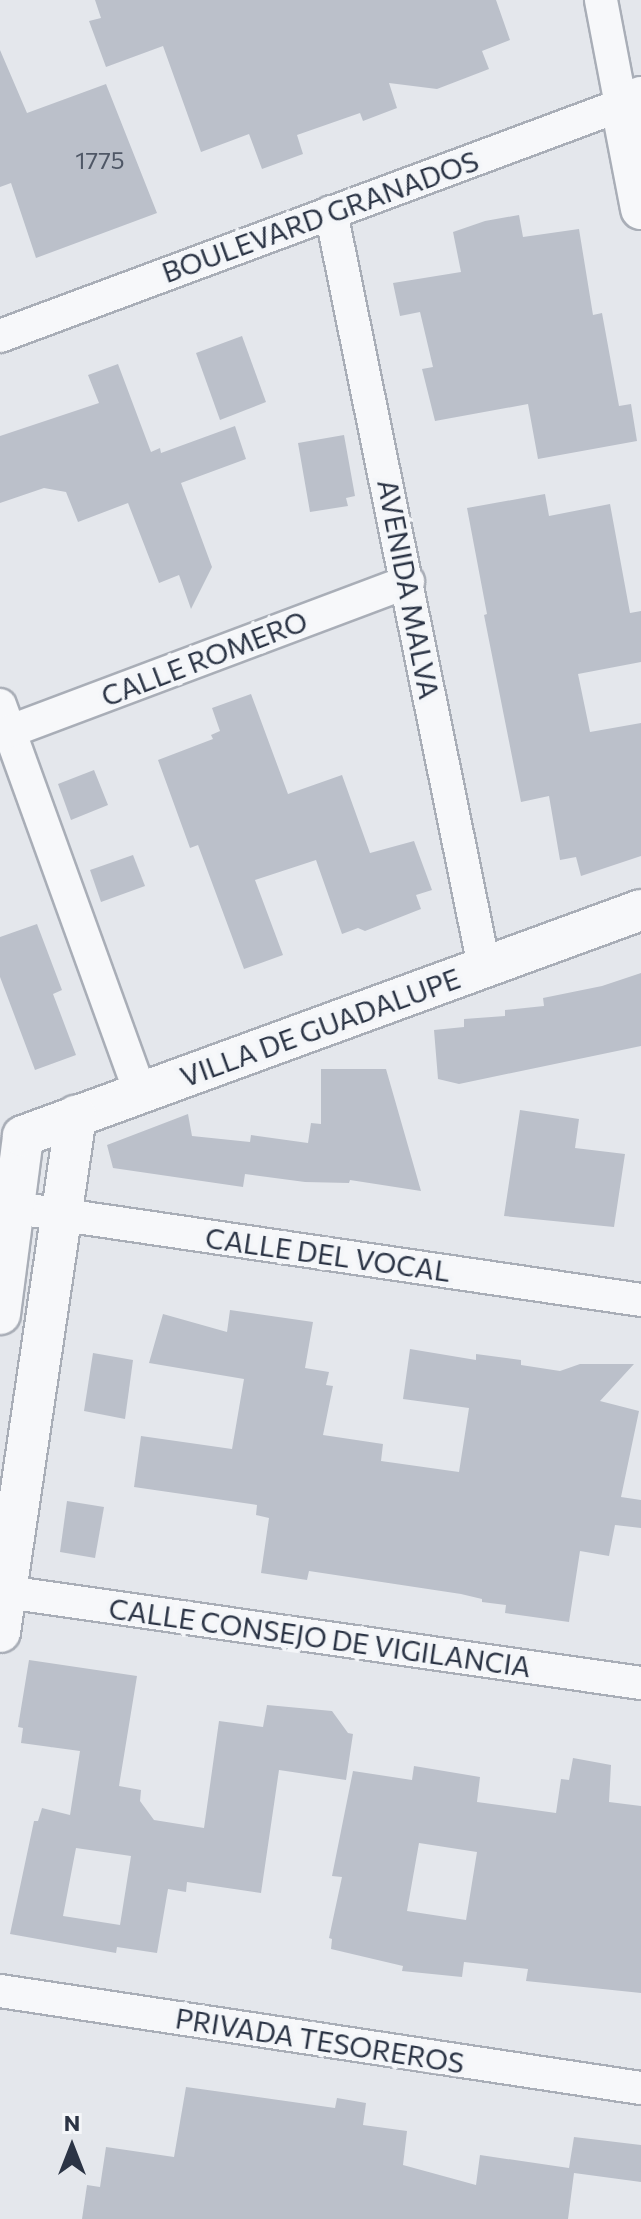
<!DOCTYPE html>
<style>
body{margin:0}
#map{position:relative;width:641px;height:2219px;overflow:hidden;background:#e4e7ec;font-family:Commissioner,sans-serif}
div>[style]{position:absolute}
.building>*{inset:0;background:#bbc0ca}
.roads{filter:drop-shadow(2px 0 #a9aeb7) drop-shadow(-2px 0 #a9aeb7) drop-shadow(0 2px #a9aeb7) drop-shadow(0 -2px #a9aeb7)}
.minor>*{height:32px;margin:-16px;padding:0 16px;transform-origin:16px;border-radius:16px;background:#f7f8fa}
.tertiary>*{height:40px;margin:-20px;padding:0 20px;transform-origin:20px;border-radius:20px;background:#f7f8fa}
span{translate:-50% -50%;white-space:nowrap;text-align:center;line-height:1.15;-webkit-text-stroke:8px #f4f6f9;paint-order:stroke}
.number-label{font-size:24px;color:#4f5766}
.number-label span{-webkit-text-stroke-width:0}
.street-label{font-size:28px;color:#2b3445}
.north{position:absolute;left:32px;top:2107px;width:80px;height:80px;-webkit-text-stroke:6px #f4f6f9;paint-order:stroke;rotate:0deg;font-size:22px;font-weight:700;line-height:32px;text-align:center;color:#2b3445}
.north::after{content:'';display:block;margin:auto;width:28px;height:36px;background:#2b3445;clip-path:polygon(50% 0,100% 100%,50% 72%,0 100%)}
</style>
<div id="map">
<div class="building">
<i style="clip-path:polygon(95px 0,496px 0,510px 40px,482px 51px,489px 69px,437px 89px,389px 83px,397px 108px,363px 121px,360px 113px,297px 135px,303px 154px,262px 169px,249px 134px,201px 152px,163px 46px,106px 67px,89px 21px,101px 18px)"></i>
<i style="clip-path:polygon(0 50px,27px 113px,106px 84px,157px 213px,36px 258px,11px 183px,0 187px)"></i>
<i style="clip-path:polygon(519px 215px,523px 237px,579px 229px,593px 315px,602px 313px,619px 406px,631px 404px,637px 441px,538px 459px,528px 404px,435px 421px,422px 369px,433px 367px,420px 312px,400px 316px,393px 283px,461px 272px,453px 232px,485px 221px)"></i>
<i style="clip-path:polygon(242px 336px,266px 402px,220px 420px,196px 353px)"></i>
<i style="clip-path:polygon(118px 364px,151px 452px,160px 448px,161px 453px,235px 426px,246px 459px,181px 483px,212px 567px,191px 609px,179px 575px,159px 583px,128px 503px,78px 522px,66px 492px,44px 488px,0 503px,0 436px,99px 403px,88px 375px)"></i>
<i style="clip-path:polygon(344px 435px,355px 496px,346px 498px,348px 506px,310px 512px,298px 443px)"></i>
<i style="clip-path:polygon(545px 494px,549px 516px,610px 504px,630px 613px,641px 611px,641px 662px,578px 674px,590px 732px,641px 723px,641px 856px,581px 876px,576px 857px,560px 860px,549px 796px,521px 802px,484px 615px,487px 614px,467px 508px)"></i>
<i style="clip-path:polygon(251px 694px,288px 794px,342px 775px,370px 853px,414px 841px,432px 890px,416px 895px,421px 909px,365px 931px,358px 928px,342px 934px,316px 860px,255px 880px,283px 955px,244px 969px,198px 845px,190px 848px,158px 760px,213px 739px,211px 735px,220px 731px,212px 708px)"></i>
<i style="clip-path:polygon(94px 770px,108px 805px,71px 820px,58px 784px)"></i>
<i style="clip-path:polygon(133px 855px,145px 886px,101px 902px,90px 870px)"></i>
<i style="clip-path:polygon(37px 924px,62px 990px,53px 994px,76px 1055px,35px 1070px,0 977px,0 937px)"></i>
<i style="clip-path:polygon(641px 973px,641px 1046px,459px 1084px,438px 1079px,434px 1030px,464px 1027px,464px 1019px,505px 1016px,505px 1010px,544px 1006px,543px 998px,602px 986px)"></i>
<i style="clip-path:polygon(321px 1069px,386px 1069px,421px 1191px,350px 1180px,349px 1183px,305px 1182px,245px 1174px,243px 1187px,113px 1168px,107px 1145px,188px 1114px,192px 1136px,250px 1142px,251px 1135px,308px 1143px,311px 1123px,321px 1124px)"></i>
<i style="clip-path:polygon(520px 1110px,579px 1119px,575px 1148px,625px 1154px,614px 1227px,504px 1216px)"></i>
<i style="clip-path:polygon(230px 1310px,313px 1322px,305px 1368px,329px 1372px,326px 1385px,333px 1386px,323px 1435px,383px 1444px,381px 1461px,459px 1472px,469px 1408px,403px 1399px,410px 1349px,476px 1360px,476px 1354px,521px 1360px,521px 1365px,560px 1371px,580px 1364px,634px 1364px,600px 1401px,639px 1411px,621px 1497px,641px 1500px,641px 1528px,615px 1525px,609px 1556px,580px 1551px,569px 1622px,505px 1613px,506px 1605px,482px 1602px,482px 1599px,461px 1594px,309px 1571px,307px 1580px,261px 1573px,269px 1518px,256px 1515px,257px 1505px,134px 1487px,141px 1436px,232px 1449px,244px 1379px,149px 1363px,163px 1314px,227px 1332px)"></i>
<i style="clip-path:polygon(93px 1353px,133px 1360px,125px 1419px,84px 1411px)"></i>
<i style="clip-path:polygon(67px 1501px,104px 1507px,95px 1558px,60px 1552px)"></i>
<i style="clip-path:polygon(evenodd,29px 1660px,137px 1676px,119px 1786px,141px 1790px,140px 1801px,154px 1820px,204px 1828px,219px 1721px,263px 1727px,267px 1705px,332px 1711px,348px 1733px,353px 1734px,346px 1780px,279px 1770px,261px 1893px,187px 1882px,186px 1892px,168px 1889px,157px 1953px,117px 1947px,116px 1953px,10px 1934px,34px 1821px,38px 1821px,42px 1808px,70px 1815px,80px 1751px,21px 1743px,23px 1728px,18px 1727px,29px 1660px,76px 1848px,131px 1856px,120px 1925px,63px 1916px,76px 1848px)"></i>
<i style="clip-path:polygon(evenodd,573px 1758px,611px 1765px,609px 1802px,641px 1806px,641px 1993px,526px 1981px,528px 1969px,464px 1962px,462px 1977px,402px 1971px,403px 1966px,331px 1949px,332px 1939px,329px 1938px,342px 1877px,332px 1876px,353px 1771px,412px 1780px,414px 1766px,480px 1777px,477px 1802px,556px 1813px,561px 1779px,569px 1780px,573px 1758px,419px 1843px,477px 1852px,466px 1920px,407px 1911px,419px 1843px)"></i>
<i style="clip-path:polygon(186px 2087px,335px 2108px,337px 2098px,366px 2103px,363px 2125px,407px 2131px,403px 2165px,476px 2185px,480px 2155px,569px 2168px,574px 2137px,641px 2145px,641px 2182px,574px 2173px,568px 2219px,82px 2219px,87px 2185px,100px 2187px,106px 2147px,174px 2157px)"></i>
</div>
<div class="roads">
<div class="minor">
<i style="left:331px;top:212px;width:770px;rotate:78.54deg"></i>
<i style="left:0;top:336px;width:663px;rotate:-20.4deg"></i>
<i style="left:621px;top:105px;width:107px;rotate:-100.8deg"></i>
<i style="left:0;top:705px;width:412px;rotate:70.1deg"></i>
<i style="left:0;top:735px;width:436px;rotate:-20.6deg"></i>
<i style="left:16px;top:1208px;width:632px;rotate:8.37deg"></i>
<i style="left:0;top:1591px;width:648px;rotate:8.17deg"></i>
<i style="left:0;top:1991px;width:648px;rotate:8.61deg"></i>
</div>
<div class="tertiary">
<i style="left:641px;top:97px;width:22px;rotate:158deg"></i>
<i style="left:621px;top:105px;width:106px;rotate:79.1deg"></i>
<i style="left:0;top:1314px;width:179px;rotate:-82.6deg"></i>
<i style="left:23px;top:1136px;width:658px;rotate:-20.09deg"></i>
<i style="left:0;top:1632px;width:522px;rotate:-81.62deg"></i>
</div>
</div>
<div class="number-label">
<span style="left:100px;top:160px">1775</span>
</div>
<div class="street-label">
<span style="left:320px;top:216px;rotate:-20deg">BOULEVARD GRANADOS</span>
<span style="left:409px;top:589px;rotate:79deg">AVENIDA MALVA</span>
<span style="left:204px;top:658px;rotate:-21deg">CALLE ROMERO</span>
<span style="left:320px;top:1027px;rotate:-20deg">VILLA DE GUADALUPE</span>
<span style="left:328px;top:1254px;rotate:8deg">CALLE DEL VOCAL</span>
<span style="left:320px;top:1637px;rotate:8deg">CALLE CONSEJO DE VIGILANCIA</span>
<span style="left:320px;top:2040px;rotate:9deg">PRIVADA TESOREROS</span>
</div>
<div class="north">N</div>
</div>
